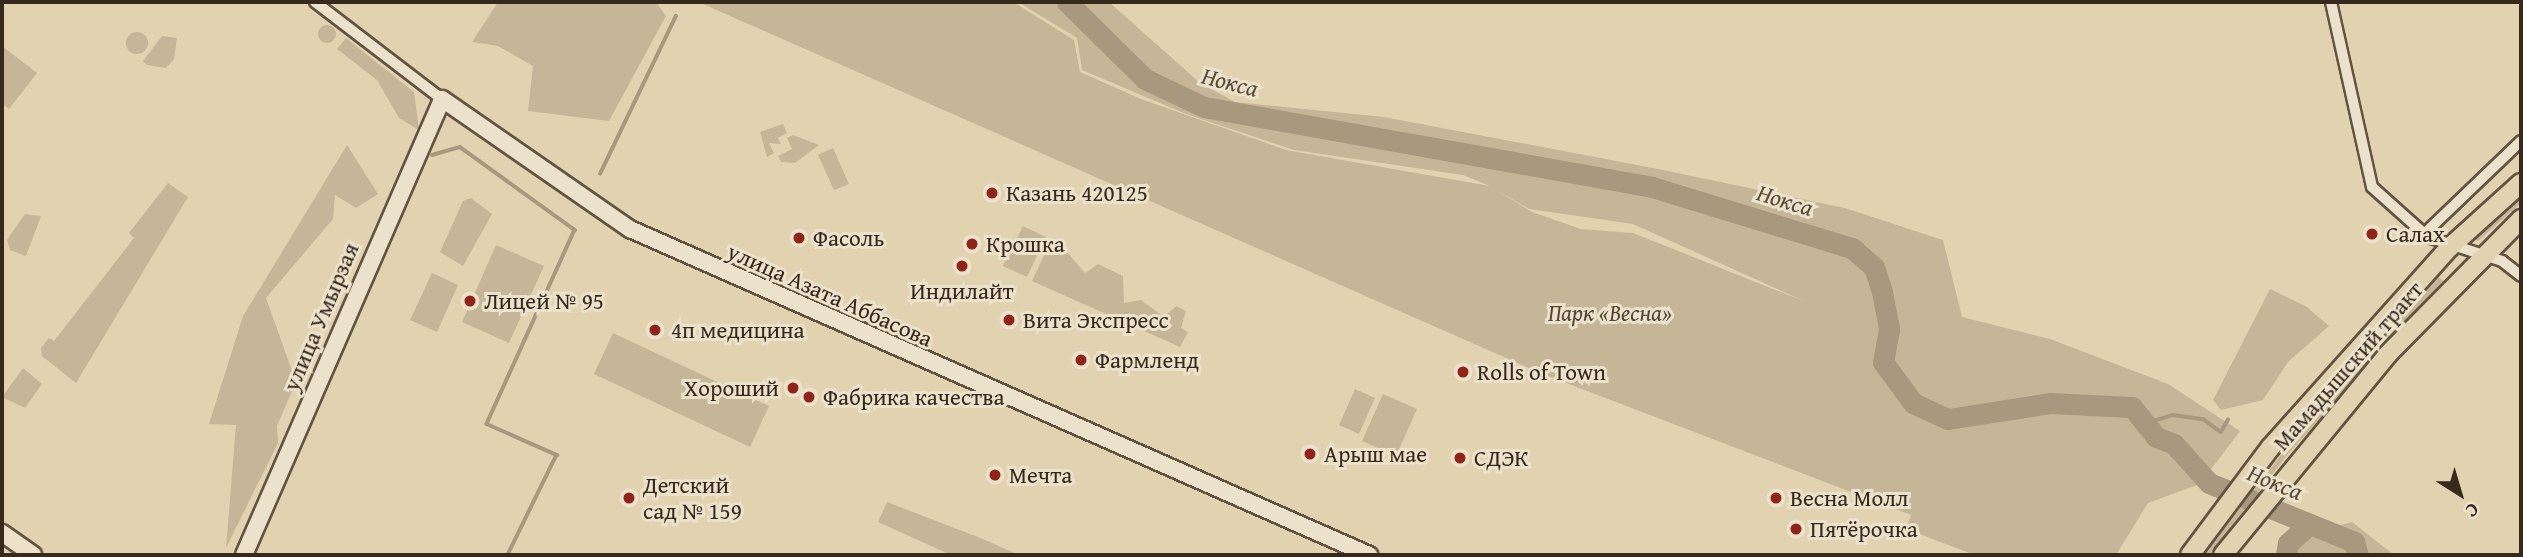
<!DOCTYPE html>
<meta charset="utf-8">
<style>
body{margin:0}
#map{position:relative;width:2523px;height:557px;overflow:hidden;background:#e2d3b0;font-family:"Gentium Book Plus",serif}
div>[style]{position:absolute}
.green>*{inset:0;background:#c5b697}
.round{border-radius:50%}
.stream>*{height:3.5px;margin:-1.75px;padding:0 1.75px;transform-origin:1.75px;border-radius:1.75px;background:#a8997e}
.river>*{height:21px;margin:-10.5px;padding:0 10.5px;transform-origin:10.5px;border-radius:10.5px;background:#a8997e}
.roads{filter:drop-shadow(2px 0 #625441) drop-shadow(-2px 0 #625441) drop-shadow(0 2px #625441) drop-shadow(0 -2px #625441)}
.street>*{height:10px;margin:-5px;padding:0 5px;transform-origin:5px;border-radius:5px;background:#ece2cc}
.secondary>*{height:16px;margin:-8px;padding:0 8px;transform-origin:8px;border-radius:8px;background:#ece2cc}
.primary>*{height:18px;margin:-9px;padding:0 9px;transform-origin:9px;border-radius:9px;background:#e2d3b0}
.dots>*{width:19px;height:19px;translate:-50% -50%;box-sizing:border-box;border:4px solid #ece2cc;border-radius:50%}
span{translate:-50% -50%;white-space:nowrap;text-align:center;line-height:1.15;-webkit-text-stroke:6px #ece2cc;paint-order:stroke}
.poi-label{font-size:23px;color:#37291c}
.left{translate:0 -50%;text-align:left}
.right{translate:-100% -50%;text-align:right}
.street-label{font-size:23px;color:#37291c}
.park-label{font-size:23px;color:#534535;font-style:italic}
.water-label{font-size:24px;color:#594b39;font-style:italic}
.frame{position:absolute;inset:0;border:4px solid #37291c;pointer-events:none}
.north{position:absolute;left:2425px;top:459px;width:70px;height:70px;-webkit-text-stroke:5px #ece2cc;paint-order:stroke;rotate:143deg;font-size:19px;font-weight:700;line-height:28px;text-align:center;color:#37291c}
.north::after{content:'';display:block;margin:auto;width:24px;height:32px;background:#37291c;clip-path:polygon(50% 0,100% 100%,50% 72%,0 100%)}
</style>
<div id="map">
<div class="green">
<i style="clip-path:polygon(498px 2px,656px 2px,666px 16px,609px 121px,528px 111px,533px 66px,498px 46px,472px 42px)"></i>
<i style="clip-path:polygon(evenodd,1013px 2px,1074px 40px,1080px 72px,1141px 99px,1286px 150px,1490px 186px,1463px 175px,1294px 150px,1186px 114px,1082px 70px,1077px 38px,1018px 2px,1109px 2px,1200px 83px,1235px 102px,1384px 117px,1658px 169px,1845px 208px,1943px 240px,1962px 317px,2050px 339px,2168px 384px,2240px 431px,2200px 484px,2148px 503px,2116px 555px,1975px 555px,1906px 529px,1911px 515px,1540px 373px,703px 4px,1013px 2px,1496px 190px,1529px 209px,1633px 224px,1806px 302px,1633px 233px,1581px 229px,1532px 212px,1496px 190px)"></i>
<i class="round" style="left:318px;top:25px;width:18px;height:18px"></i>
<i class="round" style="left:126px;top:32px;width:22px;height:22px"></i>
<i style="clip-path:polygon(162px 36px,177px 38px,174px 59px,166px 68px,147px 65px,143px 61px)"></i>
<i style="clip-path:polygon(346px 38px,414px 92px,419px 130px,399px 118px,377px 80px,337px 49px)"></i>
<i style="clip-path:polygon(2px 46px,37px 73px,9px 109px,2px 104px)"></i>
<i style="clip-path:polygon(783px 124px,787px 133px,778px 138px,781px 144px,769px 143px,774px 153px,767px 157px,760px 132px)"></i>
<i style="clip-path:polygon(793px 135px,819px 145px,795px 163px,781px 162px,778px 156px,792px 149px,787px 138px)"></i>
<i style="clip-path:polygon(347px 145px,378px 194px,356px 208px,335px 195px,333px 219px,266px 298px,296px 382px,277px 426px,278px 443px,226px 548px,236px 425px,209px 424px,243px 316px)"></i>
<i style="clip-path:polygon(833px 148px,849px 184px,834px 190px,818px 155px)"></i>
<i style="clip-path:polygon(168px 183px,188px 197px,76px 383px,42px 356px,41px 348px,49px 338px,54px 341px,134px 238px,129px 233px)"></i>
<i style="clip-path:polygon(2521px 195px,2521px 203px,2478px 241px,2473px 237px)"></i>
<i style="clip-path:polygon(471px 198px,492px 214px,463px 266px,440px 252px,463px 201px)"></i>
<i style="clip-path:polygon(25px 214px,41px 216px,26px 256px,10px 250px,7px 240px)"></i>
<i style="clip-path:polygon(1023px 226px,1046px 237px,1027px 277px,1003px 266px)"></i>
<i style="clip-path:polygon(496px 245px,544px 266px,509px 343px,462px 322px)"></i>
<i style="clip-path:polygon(1061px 245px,1085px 273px,1098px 264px,1123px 276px,1124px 303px,1141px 300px,1164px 317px,1176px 306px,1186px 311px,1181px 328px,1188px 332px,1180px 347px,1032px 281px,1047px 249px)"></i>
<i style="clip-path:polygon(432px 273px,458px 285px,437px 332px,410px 320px)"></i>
<i style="clip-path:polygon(2439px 277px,2444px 282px,2287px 455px,2211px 555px,2204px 555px,2284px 451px)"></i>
<i style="clip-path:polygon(2270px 289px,2307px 307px,2329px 326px,2288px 362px,2263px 400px,2221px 410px,2213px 400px)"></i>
<i style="clip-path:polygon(613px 333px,769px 406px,750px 447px,594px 374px)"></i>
<i style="clip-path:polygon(23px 368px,42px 384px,25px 408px,2px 397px)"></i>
<i style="clip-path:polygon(1355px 389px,1375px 398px,1359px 434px,1339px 425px)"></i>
<i style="clip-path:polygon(1383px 394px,1417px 409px,1396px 456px,1362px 441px)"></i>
<i style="clip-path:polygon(887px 502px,983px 539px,1019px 555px,951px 555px,878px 522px)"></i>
<i style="clip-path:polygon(2352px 522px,2394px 555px,2289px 555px,2317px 532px)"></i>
</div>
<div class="stream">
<i style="left:432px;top:155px;width:29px;rotate:-16deg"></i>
<i style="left:460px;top:147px;width:142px;rotate:35.8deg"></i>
<i style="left:575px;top:230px;width:213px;rotate:114.4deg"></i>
<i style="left:487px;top:424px;width:77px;rotate:23.9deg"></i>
<i style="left:557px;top:455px;width:111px;rotate:116.1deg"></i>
<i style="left:600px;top:174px;width:175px;rotate:-64.3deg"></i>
<i style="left:2147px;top:423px;width:27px;rotate:-17deg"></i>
<i style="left:2173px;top:415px;width:30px;rotate:8deg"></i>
<i style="left:2203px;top:419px;width:22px;rotate:36deg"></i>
<i style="left:2221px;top:432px;width:14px;rotate:-60deg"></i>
</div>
<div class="river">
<i style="left:1067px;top:2px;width:110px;rotate:44.6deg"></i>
<i style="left:1145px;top:79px;width:65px;rotate:25.4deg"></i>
<i style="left:1204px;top:107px;width:455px;rotate:10.1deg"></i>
<i style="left:1652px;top:187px;width:209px;rotate:17deg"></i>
<i style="left:1852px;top:248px;width:29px;rotate:41deg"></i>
<i style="left:1874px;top:267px;width:26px;rotate:72deg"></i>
<i style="left:1882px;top:292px;width:38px;rotate:79deg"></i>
<i style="left:1889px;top:329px;width:34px;rotate:100deg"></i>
<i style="left:1883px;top:362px;width:51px;rotate:53.8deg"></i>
<i style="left:1913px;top:403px;width:38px;rotate:25deg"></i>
<i style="left:1948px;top:419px;width:103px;rotate:-8.9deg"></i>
<i style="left:2050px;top:403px;width:82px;rotate:2.8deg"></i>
<i style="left:2132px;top:407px;width:38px;rotate:51deg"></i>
<i style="left:2156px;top:437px;width:19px;rotate:21deg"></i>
<i style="left:2174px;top:444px;width:52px;rotate:48.1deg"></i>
<i style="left:2209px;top:483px;width:157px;rotate:22.1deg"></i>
<i style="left:2354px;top:542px;width:14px;rotate:73deg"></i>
<i style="left:2286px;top:555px;width:12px;rotate:-81deg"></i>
<i style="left:2288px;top:543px;width:29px;rotate:-41deg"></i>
</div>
<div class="roads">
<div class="street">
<i style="left:315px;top:2px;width:160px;rotate:37.4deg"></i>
<i style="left:2331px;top:2px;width:189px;rotate:77.5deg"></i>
<i style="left:2372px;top:187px;width:75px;rotate:41.8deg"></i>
<i style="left:2428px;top:237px;width:78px;rotate:18deg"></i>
<i style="left:2502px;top:261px;width:24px;rotate:38deg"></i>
<i style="left:2424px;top:234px;width:134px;rotate:-43.8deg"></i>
</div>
<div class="secondary">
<i style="left:2px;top:533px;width:38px;rotate:35deg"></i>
<i style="left:244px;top:555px;width:497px;rotate:-66.5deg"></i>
<i style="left:442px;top:99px;width:229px;rotate:34.7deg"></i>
<i style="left:630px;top:229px;width:808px;rotate:23.8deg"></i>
</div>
<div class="primary">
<i style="left:2190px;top:555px;width:134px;rotate:-53.2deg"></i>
<i style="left:2270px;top:448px;width:268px;rotate:-48.2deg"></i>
<i style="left:2449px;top:248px;width:97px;rotate:-42.1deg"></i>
<i style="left:2223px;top:555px;width:260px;rotate:-50.6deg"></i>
<i style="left:2388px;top:354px;width:190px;rotate:-45.4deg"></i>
</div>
</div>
<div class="dots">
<i style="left:992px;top:193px;background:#8f2418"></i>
<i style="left:2372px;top:234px;background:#8f2418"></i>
<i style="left:799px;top:238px;background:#8f2418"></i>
<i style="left:972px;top:244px;background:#8f2418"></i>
<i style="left:962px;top:266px;background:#8f2418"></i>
<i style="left:470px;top:301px;background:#8f2418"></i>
<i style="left:1009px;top:320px;background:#8f2418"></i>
<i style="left:655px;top:330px;background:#8f2418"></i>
<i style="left:1081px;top:360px;background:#8f2418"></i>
<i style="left:1463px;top:372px;background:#8f2418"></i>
<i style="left:793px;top:388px;background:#8f2418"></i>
<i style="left:809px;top:397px;background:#8f2418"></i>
<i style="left:1310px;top:454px;background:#8f2418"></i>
<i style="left:1460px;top:458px;background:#8f2418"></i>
<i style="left:995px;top:475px;background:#8f2418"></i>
<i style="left:629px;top:498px;background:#8f2418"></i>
<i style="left:1776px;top:498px;background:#8f2418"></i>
<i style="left:1796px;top:529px;background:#8f2418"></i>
</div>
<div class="poi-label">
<span class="left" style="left:1006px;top:193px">Казань 420125</span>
<span class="left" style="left:2386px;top:234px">Салах</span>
<span class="left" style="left:813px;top:238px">Фасоль</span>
<span class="left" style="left:986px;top:244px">Крошка</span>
<span style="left:962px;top:291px">Индилайт</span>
<span class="left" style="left:484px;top:301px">Лицей № 95</span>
<span class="left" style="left:1023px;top:320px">Вита Экспресс</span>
<span class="left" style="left:671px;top:330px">4п медицина</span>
<span class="left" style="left:1095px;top:360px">Фармленд</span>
<span class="left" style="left:1477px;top:372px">Rolls of Town</span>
<span class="right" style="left:779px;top:388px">Хороший</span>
<span class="left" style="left:823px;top:397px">Фабрика качества</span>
<span class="left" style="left:1324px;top:454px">Арыш мае</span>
<span class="left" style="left:1474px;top:458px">СДЭК</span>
<span class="left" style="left:1009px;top:475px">Мечта</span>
<span class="left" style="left:643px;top:498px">Детский<br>сад № 159</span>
<span class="left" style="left:1790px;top:498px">Весна Молл</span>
<span class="left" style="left:1810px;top:529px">Пятёрочка</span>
</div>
<div class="street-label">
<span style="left:830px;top:295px;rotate:24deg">улица Азата Аббасова</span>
<span style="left:321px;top:317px;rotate:-67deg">улица Умырзая</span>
<span style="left:2348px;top:366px;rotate:-49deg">Мамадышский тракт</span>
</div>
<div class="park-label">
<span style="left:1610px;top:313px">Парк «Весна»</span>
</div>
<div class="water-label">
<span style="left:1230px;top:82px;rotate:14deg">Нокса</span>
<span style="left:1785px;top:200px;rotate:17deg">Нокса</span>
<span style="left:2275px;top:482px;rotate:22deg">Нокса</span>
</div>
<div class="frame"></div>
<div class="north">С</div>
</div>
